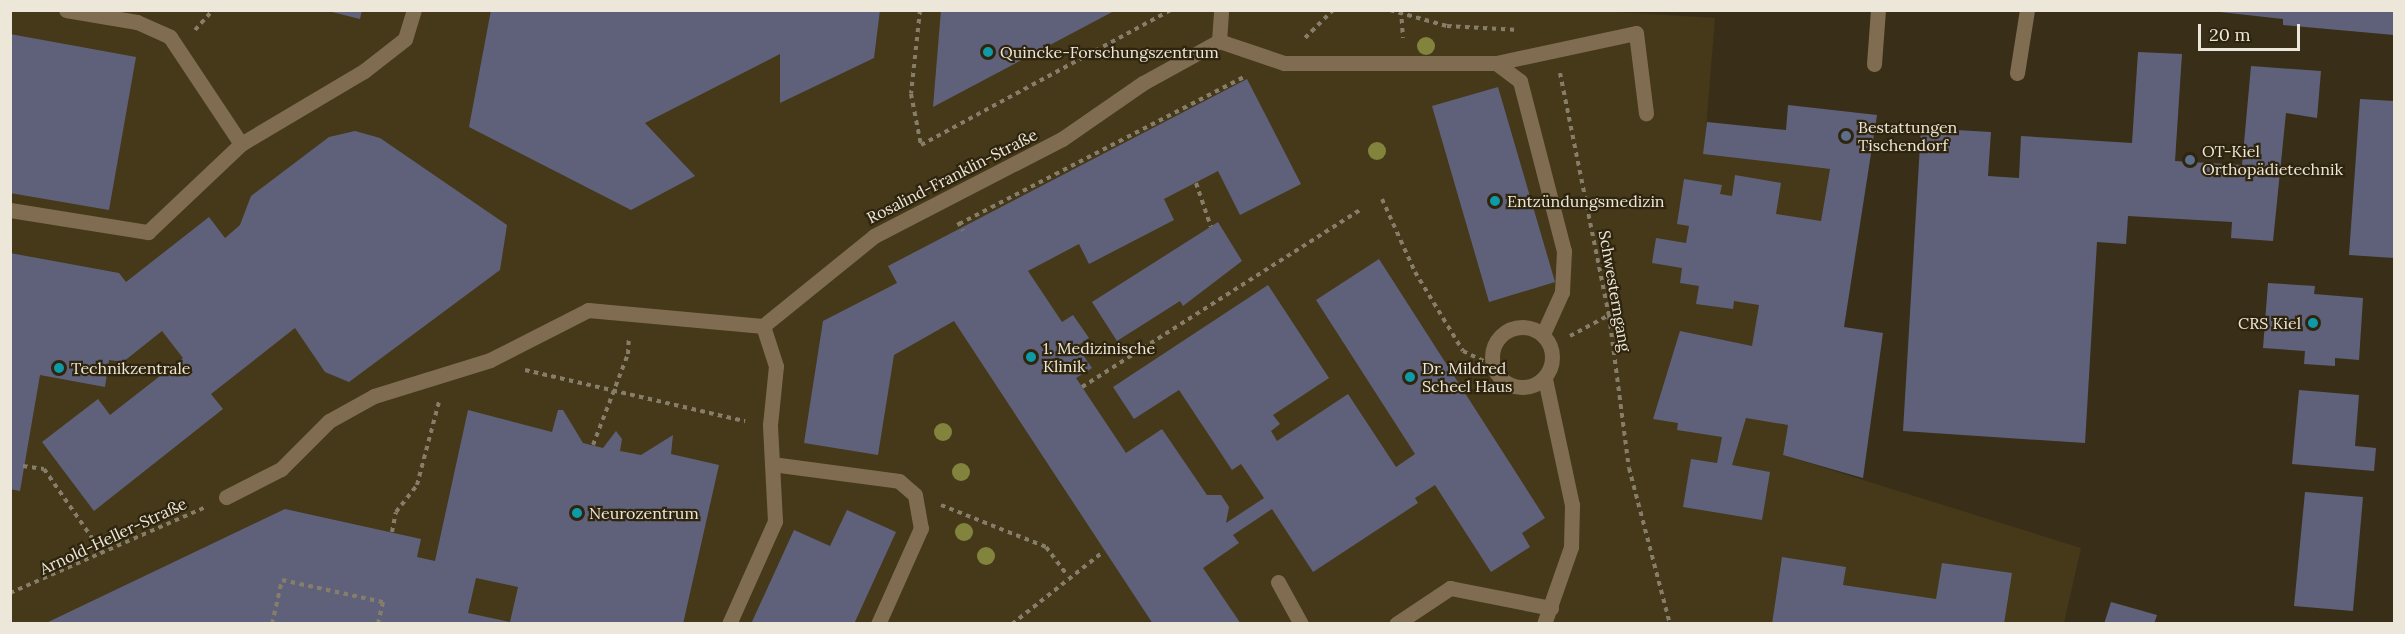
<!DOCTYPE html>
<meta charset="utf-8">
<style>
body{margin:0}
#map{position:relative;width:2405px;height:634px;overflow:hidden;background:#392f18;font-family:Lora,serif}
div>[style]{position:absolute}
.built>*{inset:0;background:#45391a}
.building>*{inset:0;background:#5f617a}
.path>*{height:4px;margin-top:-2px;transform-origin:0;background:repeating-linear-gradient(90deg,#867e6a 0 4.5px,transparent 0 9px)}
.minor>*{height:15px;margin:-7.5px;padding:0 7.5px;transform-origin:7.5px;border-radius:7.5px;background:#806d51}
.minor>.ring{margin:-7.5px;padding:0;box-sizing:content-box;background:none;border:15px solid #806d51;border-radius:50%}
.trees>*{width:18px;height:18px;margin:-9px;border-radius:50%;background:#82843d}
.dots>*{width:16px;height:16px;translate:-50% -50%;box-sizing:border-box;border:3px solid #2f250e;border-radius:50%}
span{translate:-50% -50%;white-space:nowrap;text-align:center;line-height:1.15;-webkit-text-stroke:4.5px #2f250e;paint-order:stroke}
.poi-label{font-size:16px;color:#ede7d9}
.left{translate:0 -50%;text-align:left}
.right{translate:-100% -50%;text-align:right}
.street-label{font-size:16px;color:#ede7d9}
.frame{position:absolute;inset:0;border:12px solid #ede7d9;pointer-events:none}
.scale{position:absolute;left:2198px;top:24px;width:102px;height:27px;box-sizing:border-box;border:3px solid #ede7d9;border-top:0;padding-left:8px;font-size:18px;line-height:21px;white-space:nowrap;color:#ede7d9;-webkit-text-stroke:4px #2f250e;paint-order:stroke}
</style>
<div id="map">
<div class="built">
<i style="clip-path:polygon(1586px 10px,1715px 18px,1704px 154px,1830px 169px,1783px 455px,2081px 548px,2064px 623px,11px 623px,10px 11px)"></i>
</div>
<div class="building">
<i style="clip-path:polygon(324px 10px,362px 10px,360px 19px)"></i>
<i style="clip-path:polygon(491px 10px,880px 10px,874px 58px,780px 103px,780px 54px,645px 123px,695px 176px,631px 210px,469px 127px)"></i>
<i style="clip-path:polygon(941px 10px,1116px 10px,933px 107px)"></i>
<i style="clip-path:polygon(2202px 10px,2394px 10px,2394px 35px,2283px 25px,2283px 19px)"></i>
<i style="clip-path:polygon(10px 34px,136px 57px,109px 210px,10px 193px)"></i>
<i style="clip-path:polygon(2138px 52px,2182px 54px,2175px 161px,2242px 165px,2251px 66px,2321px 71px,2317px 118px,2286px 113px,2273px 241px,2231px 238px,2232px 222px,2128px 216px,2126px 244px,2097px 242px,2085px 443px,1903px 431px,1921px 128px,1991px 132px,1988px 176px,2019px 178px,2021px 136px,2132px 143px)"></i>
<i style="clip-path:polygon(1247px 79px,1301px 184px,1240px 215px,1218px 171px,1164px 199px,1174px 220px,1089px 264px,1079px 244px,1028px 271px,1062px 322px,1073px 315px,1089px 338px,1077px 346px,1092px 368px,1076px 378px,1126px 453px,1162px 429px,1207px 495px,1221px 495px,1229px 507px,1226px 523px,1264px 498px,1241px 464px,1232px 470px,1179px 390px,1134px 419px,1113px 387px,1268px 285px,1329px 378px,1273px 415px,1280px 424px,1271px 431px,1277px 441px,1348px 394px,1396px 467px,1415px 454px,1316px 300px,1379px 259px,1545px 518px,1522px 533px,1530px 547px,1491px 572px,1435px 485px,1415px 498px,1418px 503px,1313px 572px,1272px 509px,1233px 535px,1239px 543px,1203px 568px,1241px 624px,1153px 624px,954px 321px,894px 355px,878px 455px,804px 443px,823px 321px,897px 283px,888px 266px)"></i>
<i style="clip-path:polygon(1498px 87px,1555px 282px,1489px 302px,1432px 106px)"></i>
<i style="clip-path:polygon(2360px 99px,2394px 101px,2394px 258px,2349px 255px)"></i>
<i style="clip-path:polygon(1788px 105px,1877px 115px,1844px 327px,1883px 333px,1863px 478px,1783px 455px,1788px 425px,1746px 418px,1732px 465px,1770px 472px,1762px 520px,1683px 507px,1691px 459px,1717px 463px,1722px 437px,1677px 430px,1678px 423px,1653px 419px,1680px 331px,1752px 346px,1759px 305px,1734px 301px,1733px 309px,1696px 304px,1699px 286px,1680px 283px,1682px 268px,1652px 263px,1656px 238px,1686px 243px,1689px 226px,1677px 224px,1684px 179px,1722px 185px,1720px 194px,1732px 196px,1735px 175px,1781px 183px,1776px 214px,1821px 221px,1830px 169px,1703px 154px,1707px 122px,1786px 130px)"></i>
<i style="clip-path:polygon(355px 131px,380px 138px,507px 225px,500px 270px,349px 382px,325px 372px,295px 328px,211px 394px,223px 409px,94px 511px,42px 442px,98px 399px,110px 415px,183px 358px,162px 331px,123px 362px,109px 360px,105px 387px,40px 375px,20px 491px,10px 489px,10px 253px,119px 273px,126px 282px,209px 217px,225px 238px,240px 225px,251px 196px,329px 137px)"></i>
<i style="clip-path:polygon(1218px 222px,1242px 261px,1183px 306px,1180px 301px,1117px 341px,1092px 302px)"></i>
<i style="clip-path:polygon(2268px 283px,2315px 286px,2314px 294px,2363px 298px,2359px 360px,2335px 358px,2335px 366px,2304px 364px,2305px 351px,2263px 348px)"></i>
<i style="clip-path:polygon(2299px 390px,2359px 395px,2355px 446px,2376px 448px,2374px 471px,2292px 464px)"></i>
<i style="clip-path:polygon(evenodd,468px 410px,552px 432px,558px 410px,563px 410px,583px 443px,603px 448px,616px 431px,622px 439px,620px 451px,641px 455px,673px 435px,671px 454px,719px 465px,683px 624px,44px 624px,285px 509px,421px 539px,417px 557px,435px 561px,468px 410px,476px 578px,518px 587px,510px 622px,468px 613px,476px 578px)"></i>
<i style="clip-path:polygon(2305px 492px,2363px 497px,2353px 611px,2294px 606px)"></i>
<i style="clip-path:polygon(847px 510px,896px 532px,854px 624px,751px 624px,794px 530px,830px 546px)"></i>
<i style="clip-path:polygon(1782px 557px,1846px 567px,1843px 585px,1936px 599px,1942px 563px,2012px 573px,2004px 624px,1772px 624px)"></i>
<i style="clip-path:polygon(2111px 602px,2157px 615px,2154px 624px,2104px 624px)"></i>
</div>
<div class="path">
<i style="left:920px;top:10px;width:84px;rotate:96.1deg"></i>
<i style="left:911px;top:94px;width:52px;rotate:78.9deg"></i>
<i style="left:921px;top:145px;width:284px;rotate:-28.4deg"></i>
<i style="left:1390px;top:10px;width:59px;rotate:15.7deg"></i>
<i style="left:1447px;top:26px;width:72px;rotate:3.2deg"></i>
<i style="left:1401px;top:10px;width:28px;rotate:86deg"></i>
<i style="left:195px;top:30px;width:27px;rotate:-48deg"></i>
<i style="left:1305px;top:38px;width:40px;rotate:-45deg"></i>
<i style="left:1560px;top:73px;width:247px;rotate:78.6deg"></i>
<i style="left:1609px;top:315px;width:154px;rotate:82.6deg"></i>
<i style="left:1629px;top:468px;width:161px;rotate:75.3deg"></i>
<i style="left:1196px;top:183px;width:46px;rotate:71.2deg"></i>
<i style="left:1382px;top:199px;width:80px;rotate:65.7deg"></i>
<i style="left:1415px;top:272px;width:92px;rotate:58.7deg"></i>
<i style="left:1463px;top:351px;width:32px;rotate:26deg"></i>
<i style="left:958px;top:222px;width:10px;rotate:61deg"></i>
<i style="left:959px;top:224px;width:323px;rotate:-27.3deg"></i>
<i style="left:1570px;top:336px;width:44px;rotate:-28.3deg"></i>
<i style="left:525px;top:370px;width:226px;rotate:13.1deg"></i>
<i style="left:1082px;top:387px;width:330px;rotate:-32.5deg"></i>
<i style="left:593px;top:445px;width:97px;rotate:-69deg"></i>
<i style="left:628px;top:354px;width:17px;rotate:-87deg"></i>
<i style="left:23px;top:466px;width:21px;rotate:8deg"></i>
<i style="left:44px;top:469px;width:105px;rotate:55.1deg"></i>
<i style="left:941px;top:505px;width:113px;rotate:21.8deg"></i>
<i style="left:1046px;top:547px;width:36px;rotate:53deg"></i>
<i style="left:392px;top:532px;width:20px;rotate:-79deg"></i>
<i style="left:396px;top:512px;width:34px;rotate:-52deg"></i>
<i style="left:417px;top:485px;width:86px;rotate:-75.2deg"></i>
<i style="left:10px;top:593px;width:212px;rotate:-23.7deg"></i>
<i style="left:272px;top:624px;width:45px;rotate:-77.2deg"></i>
<i style="left:282px;top:580px;width:103px;rotate:12.3deg"></i>
<i style="left:383px;top:602px;width:23px;rotate:103deg"></i>
<i style="left:1012px;top:624px;width:117px;rotate:-38.4deg"></i>
</div>
<div class="minor">
<i style="left:66px;top:10px;width:72px;rotate:9.6deg"></i>
<i style="left:137px;top:22px;width:36px;rotate:24deg"></i>
<i style="left:170px;top:37px;width:128px;rotate:56.4deg"></i>
<i style="left:1219px;top:41px;width:31px;rotate:-86deg"></i>
<i style="left:1496px;top:63px;width:143px;rotate:-12.1deg"></i>
<i style="left:1636px;top:33px;width:81px;rotate:82.9deg"></i>
<i style="left:1874px;top:64px;width:54px;rotate:-85.8deg"></i>
<i style="left:2017px;top:73px;width:64px;rotate:-81deg"></i>
<i style="left:10px;top:210px;width:140px;rotate:9.1deg"></i>
<i style="left:148px;top:232px;width:128px;rotate:-43.4deg"></i>
<i style="left:241px;top:144px;width:143px;rotate:-30.7deg"></i>
<i style="left:364px;top:71px;width:52px;rotate:-38deg"></i>
<i style="left:405px;top:39px;width:30px;rotate:-73deg"></i>
<i class="ring" style="left:1492px;top:327px;width:45px;height:45px"></i>
<i style="left:772px;top:464px;width:128px;rotate:7.6deg"></i>
<i style="left:899px;top:481px;width:21px;rotate:41deg"></i>
<i style="left:915px;top:495px;width:34px;rotate:80deg"></i>
<i style="left:921px;top:528px;width:105px;rotate:114.1deg"></i>
<i style="left:226px;top:497px;width:62px;rotate:-27deg"></i>
<i style="left:281px;top:469px;width:68px;rotate:-45deg"></i>
<i style="left:329px;top:421px;width:51px;rotate:-29.1deg"></i>
<i style="left:374px;top:396px;width:121px;rotate:-17.2deg"></i>
<i style="left:490px;top:360px;width:110px;rotate:-27deg"></i>
<i style="left:588px;top:310px;width:176px;rotate:5.2deg"></i>
<i style="left:763px;top:326px;width:143px;rotate:-39deg"></i>
<i style="left:874px;top:236px;width:212px;rotate:-27.3deg"></i>
<i style="left:1062px;top:139px;width:98px;rotate:-34.7deg"></i>
<i style="left:1143px;top:83px;width:87px;rotate:-28.9deg"></i>
<i style="left:1219px;top:41px;width:69px;rotate:18.7deg"></i>
<i style="left:1284px;top:63px;width:212px"></i>
<i style="left:1496px;top:63px;width:30px;rotate:37deg"></i>
<i style="left:1520px;top:81px;width:176px;rotate:75.5deg"></i>
<i style="left:1564px;top:251px;width:41px;rotate:92.8deg"></i>
<i style="left:1562px;top:292px;width:46px;rotate:114.3deg"></i>
<i style="left:1278px;top:582px;width:48px;rotate:61.3deg"></i>
<i style="left:729px;top:624px;width:113px;rotate:-65.9deg"></i>
<i style="left:775px;top:521px;width:96px;rotate:-93deg"></i>
<i style="left:770px;top:425px;width:59px;rotate:-84.2deg"></i>
<i style="left:776px;top:366px;width:42px;rotate:-108deg"></i>
<i style="left:1396px;top:624px;width:65px;rotate:-33.7deg"></i>
<i style="left:1450px;top:588px;width:103px;rotate:11.2deg"></i>
<i style="left:1544px;top:624px;width:82px;rotate:-70.7deg"></i>
<i style="left:1571px;top:547px;width:42px;rotate:-88.6deg"></i>
<i style="left:1572px;top:505px;width:129px;rotate:-102.1deg"></i>
</div>
<div class="trees">
<i style="left:1426px;top:46px"></i>
<i style="left:1377px;top:151px"></i>
<i style="left:943px;top:432px"></i>
<i style="left:961px;top:472px"></i>
<i style="left:964px;top:532px"></i>
<i style="left:986px;top:556px"></i>
</div>
<div class="dots">
<i style="left:988px;top:52px;background:#0f9aa8"></i>
<i style="left:1846px;top:136px;background:#5c6f8a"></i>
<i style="left:2190px;top:160px;background:#5c6f8a"></i>
<i style="left:1495px;top:201px;background:#0f9aa8"></i>
<i style="left:2313px;top:323px;background:#0f9aa8"></i>
<i style="left:1031px;top:357px;background:#0f9aa8"></i>
<i style="left:59px;top:368px;background:#0f9aa8"></i>
<i style="left:1410px;top:377px;background:#0f9aa8"></i>
<i style="left:577px;top:513px;background:#0f9aa8"></i>
</div>
<div class="poi-label">
<span class="left" style="left:1000px;top:52px">Quincke-Forschungszentrum</span>
<span class="left" style="left:1858px;top:136px">Bestattungen<br>Tischendorf</span>
<span class="left" style="left:2202px;top:160px">OT-Kiel<br>Orthopädietechnik</span>
<span class="left" style="left:1507px;top:201px">Entzündungsmedizin</span>
<span class="right" style="left:2301px;top:323px">CRS Kiel</span>
<span class="left" style="left:1043px;top:357px">1. Medizinische<br>Klinik</span>
<span class="left" style="left:71px;top:368px">Technikzentrale</span>
<span class="left" style="left:1422px;top:377px">Dr. Mildred<br>Scheel Haus</span>
<span class="left" style="left:589px;top:513px">Neurozentrum</span>
</div>
<div class="street-label">
<span style="left:952px;top:176px;rotate:-27deg">Rosalind-Franklin-Straße</span>
<span style="left:1615px;top:291px;rotate:80deg">Schwesterngang</span>
<span style="left:113px;top:536px;rotate:-25deg">Arnold-Heller-Straße</span>
</div>
<div class="frame"></div>
<div class="scale">20 m</div>
</div>
